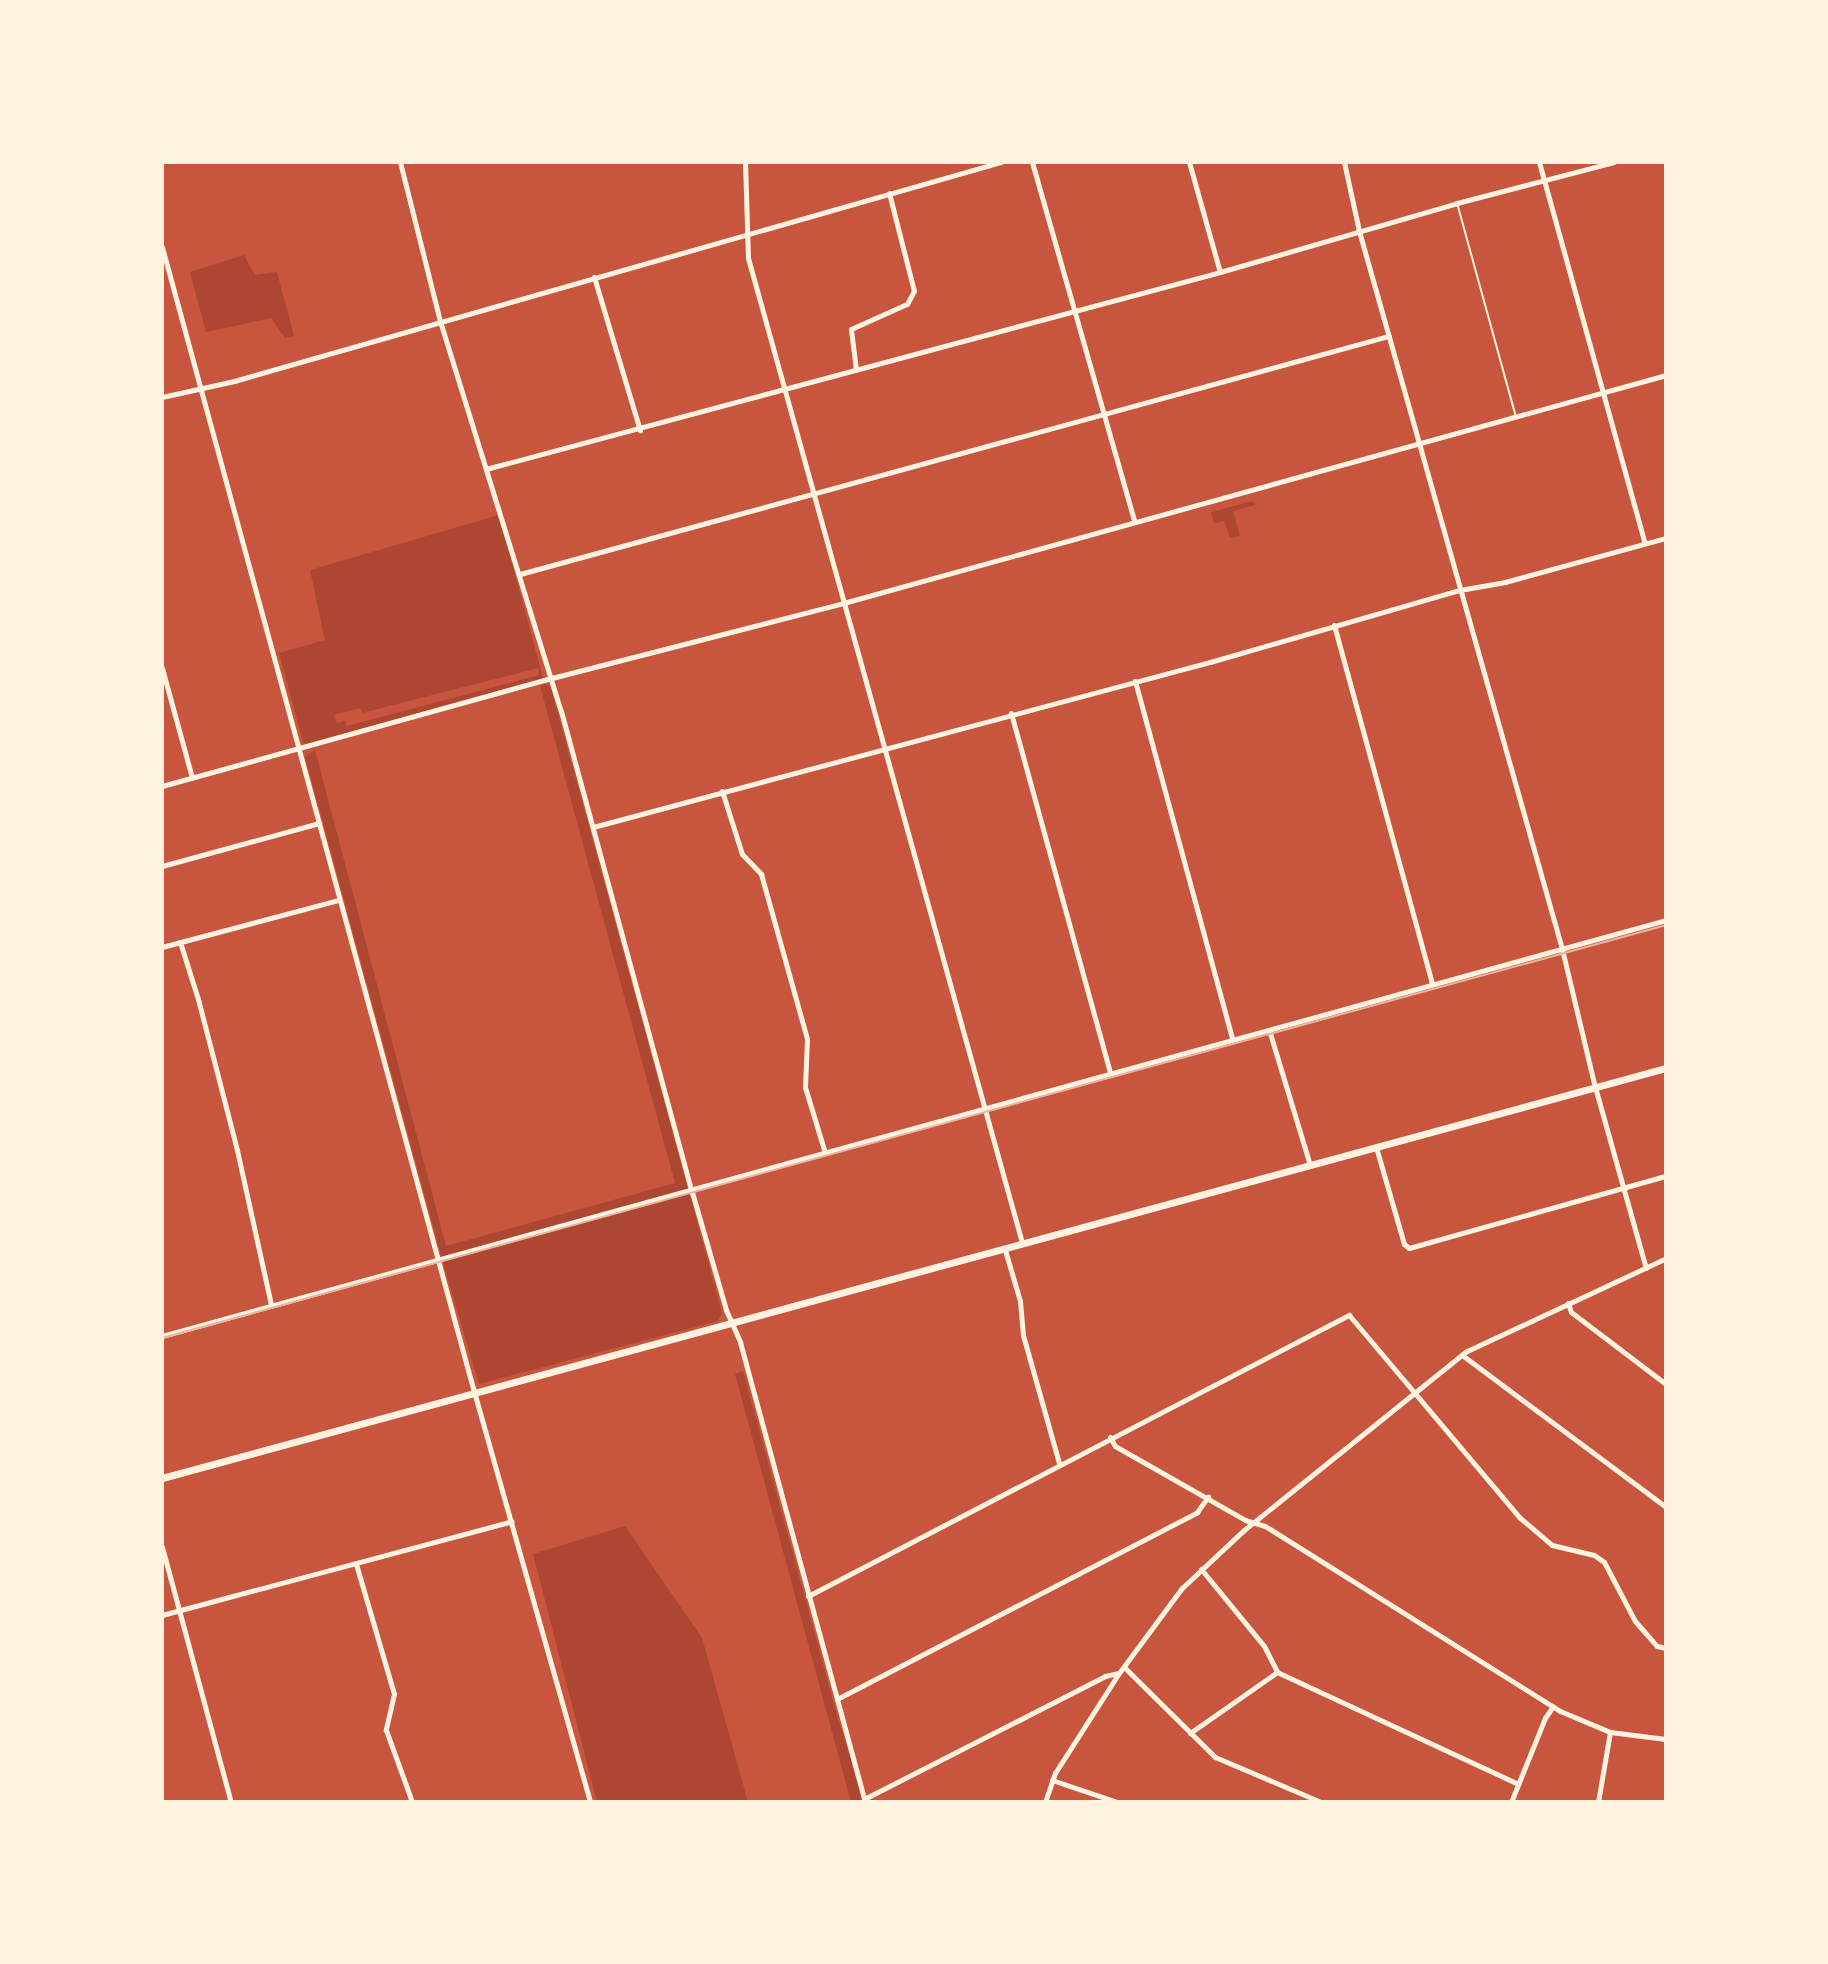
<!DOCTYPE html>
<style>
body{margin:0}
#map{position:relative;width:1828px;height:1964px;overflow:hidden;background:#c8553d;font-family:"Fira Sans Condensed",sans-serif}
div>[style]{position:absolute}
.green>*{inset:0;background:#ae4732}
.service>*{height:2px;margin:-1px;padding:0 1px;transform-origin:1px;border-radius:1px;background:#fff3e0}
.minor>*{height:5px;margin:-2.5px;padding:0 2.5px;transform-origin:2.5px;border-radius:2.5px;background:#fff3e0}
.secondary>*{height:7px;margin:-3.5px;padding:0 3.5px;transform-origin:3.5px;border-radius:3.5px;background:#fff3e0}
.tram>*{height:2px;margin:-1px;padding:0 1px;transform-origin:1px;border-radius:1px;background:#e9b49f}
span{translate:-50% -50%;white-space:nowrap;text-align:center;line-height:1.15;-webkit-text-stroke:6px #fff3e0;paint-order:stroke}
.frame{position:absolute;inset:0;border:164px solid #fff3e0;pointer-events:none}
</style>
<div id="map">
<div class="green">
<i style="clip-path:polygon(244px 255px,255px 275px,277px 272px,294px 336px,285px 338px,271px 318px,206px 332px,190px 272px)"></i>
<i style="clip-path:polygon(1253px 501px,1255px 505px,1233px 511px,1240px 536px,1230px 537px,1224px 521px,1214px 523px,1211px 512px)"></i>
<i style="clip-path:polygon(evenodd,499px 515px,543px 678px,309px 745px,303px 742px,279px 653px,325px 640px,310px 570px,499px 515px,538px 668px,539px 675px,347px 726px,345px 721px,337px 723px,334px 715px,360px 708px,362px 713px,538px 668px)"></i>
<i style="clip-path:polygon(546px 684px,551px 688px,722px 1313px,718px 1321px,479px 1384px,444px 1266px,305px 757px,315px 750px,446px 1246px,675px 1183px,540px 686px)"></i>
<i style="clip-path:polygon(743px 1371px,837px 1715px,863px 1798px,863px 1802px,851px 1802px,735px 1374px)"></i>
<i style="clip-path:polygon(625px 1526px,702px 1638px,748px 1802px,597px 1802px,533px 1554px)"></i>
</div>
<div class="service">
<i style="left:1457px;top:203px;width:219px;rotate:74.6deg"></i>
</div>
<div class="minor">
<i style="left:400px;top:162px;width:164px;rotate:75.9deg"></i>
<i style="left:440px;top:321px;width:408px;rotate:72.8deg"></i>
<i style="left:561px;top:711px;width:499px;rotate:74.8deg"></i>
<i style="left:692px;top:1192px;width:123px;rotate:73.9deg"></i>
<i style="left:726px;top:1310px;width:35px;rotate:66deg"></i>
<i style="left:740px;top:1342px;width:477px;rotate:74.8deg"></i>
<i style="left:745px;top:162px;width:96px;rotate:88.2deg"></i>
<i style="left:748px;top:258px;width:1022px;rotate:74.45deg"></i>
<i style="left:1032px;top:162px;width:373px;rotate:74.1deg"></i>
<i style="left:1189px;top:162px;width:114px;rotate:74.3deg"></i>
<i style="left:1344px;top:162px;width:71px;rotate:77.7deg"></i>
<i style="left:1359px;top:231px;width:746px;rotate:74.21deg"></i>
<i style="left:1562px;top:949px;width:142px;rotate:76.6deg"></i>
<i style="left:1595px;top:1087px;width:188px;rotate:74.3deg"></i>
<i style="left:1539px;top:162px;width:395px;rotate:74.5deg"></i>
<i style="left:162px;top:247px;width:1175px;rotate:74.76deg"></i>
<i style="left:471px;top:1381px;width:437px;rotate:74.2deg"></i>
<i style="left:594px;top:277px;width:160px;rotate:73.3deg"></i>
<i style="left:856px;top:370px;width:41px;rotate:-97deg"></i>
<i style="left:851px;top:329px;width:61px;rotate:-24.1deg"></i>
<i style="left:907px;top:304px;width:15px;rotate:-62deg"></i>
<i style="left:914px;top:291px;width:101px;rotate:-104.3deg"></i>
<i style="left:162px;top:397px;width:74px;rotate:-12.5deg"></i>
<i style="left:234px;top:381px;width:798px;rotate:-15.94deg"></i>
<i style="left:486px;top:469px;width:760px;rotate:-15.02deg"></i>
<i style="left:1220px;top:272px;width:247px;rotate:-16.2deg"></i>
<i style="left:1457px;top:203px;width:162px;rotate:-14.6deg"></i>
<i style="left:520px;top:574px;width:901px;rotate:-15.32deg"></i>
<i style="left:1334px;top:625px;width:372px;rotate:74.7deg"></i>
<i style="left:162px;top:668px;width:114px;rotate:74.7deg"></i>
<i style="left:1135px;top:681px;width:371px;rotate:74.8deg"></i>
<i style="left:1011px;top:713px;width:373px;rotate:74.6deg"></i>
<i style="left:162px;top:786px;width:396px;rotate:-15.5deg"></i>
<i style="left:544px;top:680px;width:313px;rotate:-14.4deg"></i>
<i style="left:847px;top:602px;width:850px;rotate:-15.49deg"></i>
<i style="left:722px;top:791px;width:66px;rotate:72.4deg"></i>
<i style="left:742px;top:854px;width:28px;rotate:46deg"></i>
<i style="left:761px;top:874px;width:171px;rotate:74.4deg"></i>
<i style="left:807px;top:1039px;width:48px;rotate:92.4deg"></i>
<i style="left:805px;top:1087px;width:69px;rotate:73.1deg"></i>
<i style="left:593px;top:827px;width:639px;rotate:-14.97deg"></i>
<i style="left:1210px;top:662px;width:260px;rotate:-16.1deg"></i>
<i style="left:1460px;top:590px;width:46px;rotate:-10.1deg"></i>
<i style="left:1505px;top:582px;width:167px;rotate:-15.3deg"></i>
<i style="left:162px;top:866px;width:163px;rotate:-15.3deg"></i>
<i style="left:180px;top:942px;width:60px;rotate:72.5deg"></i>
<i style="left:198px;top:999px;width:156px;rotate:75.5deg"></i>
<i style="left:237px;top:1150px;width:159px;rotate:77.6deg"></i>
<i style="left:162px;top:947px;width:183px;rotate:-14.9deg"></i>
<i style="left:1269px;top:1030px;width:141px;rotate:73.1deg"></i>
<i style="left:1376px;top:1147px;width:101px;rotate:73.9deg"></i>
<i style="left:1404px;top:1244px;width:6px;rotate:39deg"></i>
<i style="left:1409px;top:1248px;width:267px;rotate:-15.7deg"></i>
<i style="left:1005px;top:1250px;width:53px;rotate:73.6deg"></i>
<i style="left:1020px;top:1301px;width:34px;rotate:85deg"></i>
<i style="left:1023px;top:1335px;width:133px;rotate:74.3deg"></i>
<i style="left:1568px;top:1303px;width:9px;rotate:72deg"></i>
<i style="left:1571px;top:1312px;width:119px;rotate:37.2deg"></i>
<i style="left:162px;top:1336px;width:1560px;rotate:-15.46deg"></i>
<i style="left:1462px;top:1355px;width:254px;rotate:36.7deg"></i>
<i style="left:1110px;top:1437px;width:10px;rotate:61deg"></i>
<i style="left:1115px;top:1446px;width:150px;rotate:29.6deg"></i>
<i style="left:1245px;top:1520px;width:21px;rotate:17deg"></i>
<i style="left:1265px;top:1526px;width:348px;rotate:32.1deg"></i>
<i style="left:1560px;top:1711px;width:54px;rotate:22.8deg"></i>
<i style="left:1610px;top:1732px;width:56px;rotate:7.1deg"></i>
<i style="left:162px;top:1547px;width:264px;rotate:74.9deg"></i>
<i style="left:356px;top:1564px;width:135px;rotate:73.7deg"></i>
<i style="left:394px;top:1694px;width:37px;rotate:103deg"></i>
<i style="left:386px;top:1730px;width:77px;rotate:70.1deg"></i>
<i style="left:1201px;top:1569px;width:99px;rotate:50.7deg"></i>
<i style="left:1264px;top:1646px;width:29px;rotate:63deg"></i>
<i style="left:1277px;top:1672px;width:266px;rotate:24.9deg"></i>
<i style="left:808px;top:1596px;width:610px;rotate:-27.45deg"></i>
<i style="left:1349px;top:1315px;width:264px;rotate:49.9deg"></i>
<i style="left:1519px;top:1517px;width:43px;rotate:40.3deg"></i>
<i style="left:1552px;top:1545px;width:43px;rotate:13.4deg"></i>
<i style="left:1594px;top:1555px;width:12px;rotate:35deg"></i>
<i style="left:1604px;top:1562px;width:67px;rotate:62.3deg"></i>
<i style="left:1635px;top:1621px;width:33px;rotate:49deg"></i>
<i style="left:1657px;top:1646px;width:9px;rotate:13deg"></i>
<i style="left:162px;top:1615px;width:362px;rotate:-15deg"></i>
<i style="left:1124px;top:1667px;width:128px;rotate:44.7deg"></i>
<i style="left:1215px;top:1757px;width:115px;rotate:23deg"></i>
<i style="left:837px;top:1699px;width:406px;rotate:-27.4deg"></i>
<i style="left:1197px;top:1512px;width:19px;rotate:-54deg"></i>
<i style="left:1190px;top:1733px;width:106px;rotate:-35deg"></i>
<i style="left:1052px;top:1780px;width:69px;rotate:18.7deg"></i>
<i style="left:866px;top:1798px;width:268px;rotate:-27deg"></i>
<i style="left:1105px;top:1676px;width:13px;rotate:-13deg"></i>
<i style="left:1045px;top:1802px;width:31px;rotate:-71deg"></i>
<i style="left:1055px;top:1773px;width:119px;rotate:-57.4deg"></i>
<i style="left:1119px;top:1673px;width:106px;rotate:-53.5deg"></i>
<i style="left:1182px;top:1588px;width:85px;rotate:-43.1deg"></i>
<i style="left:1244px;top:1530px;width:286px;rotate:-38.8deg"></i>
<i style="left:1467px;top:1351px;width:220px;rotate:-25deg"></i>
<i style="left:1511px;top:1802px;width:91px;rotate:-68deg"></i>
<i style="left:1545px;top:1718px;width:14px;rotate:-56deg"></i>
<i style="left:1598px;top:1802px;width:71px;rotate:-80.3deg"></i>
</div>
<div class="secondary">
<i style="left:162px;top:1478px;width:1559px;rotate:-15.25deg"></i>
</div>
<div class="tram">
<i style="left:162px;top:1338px;width:1560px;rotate:-15.35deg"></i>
</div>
<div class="frame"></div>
</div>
